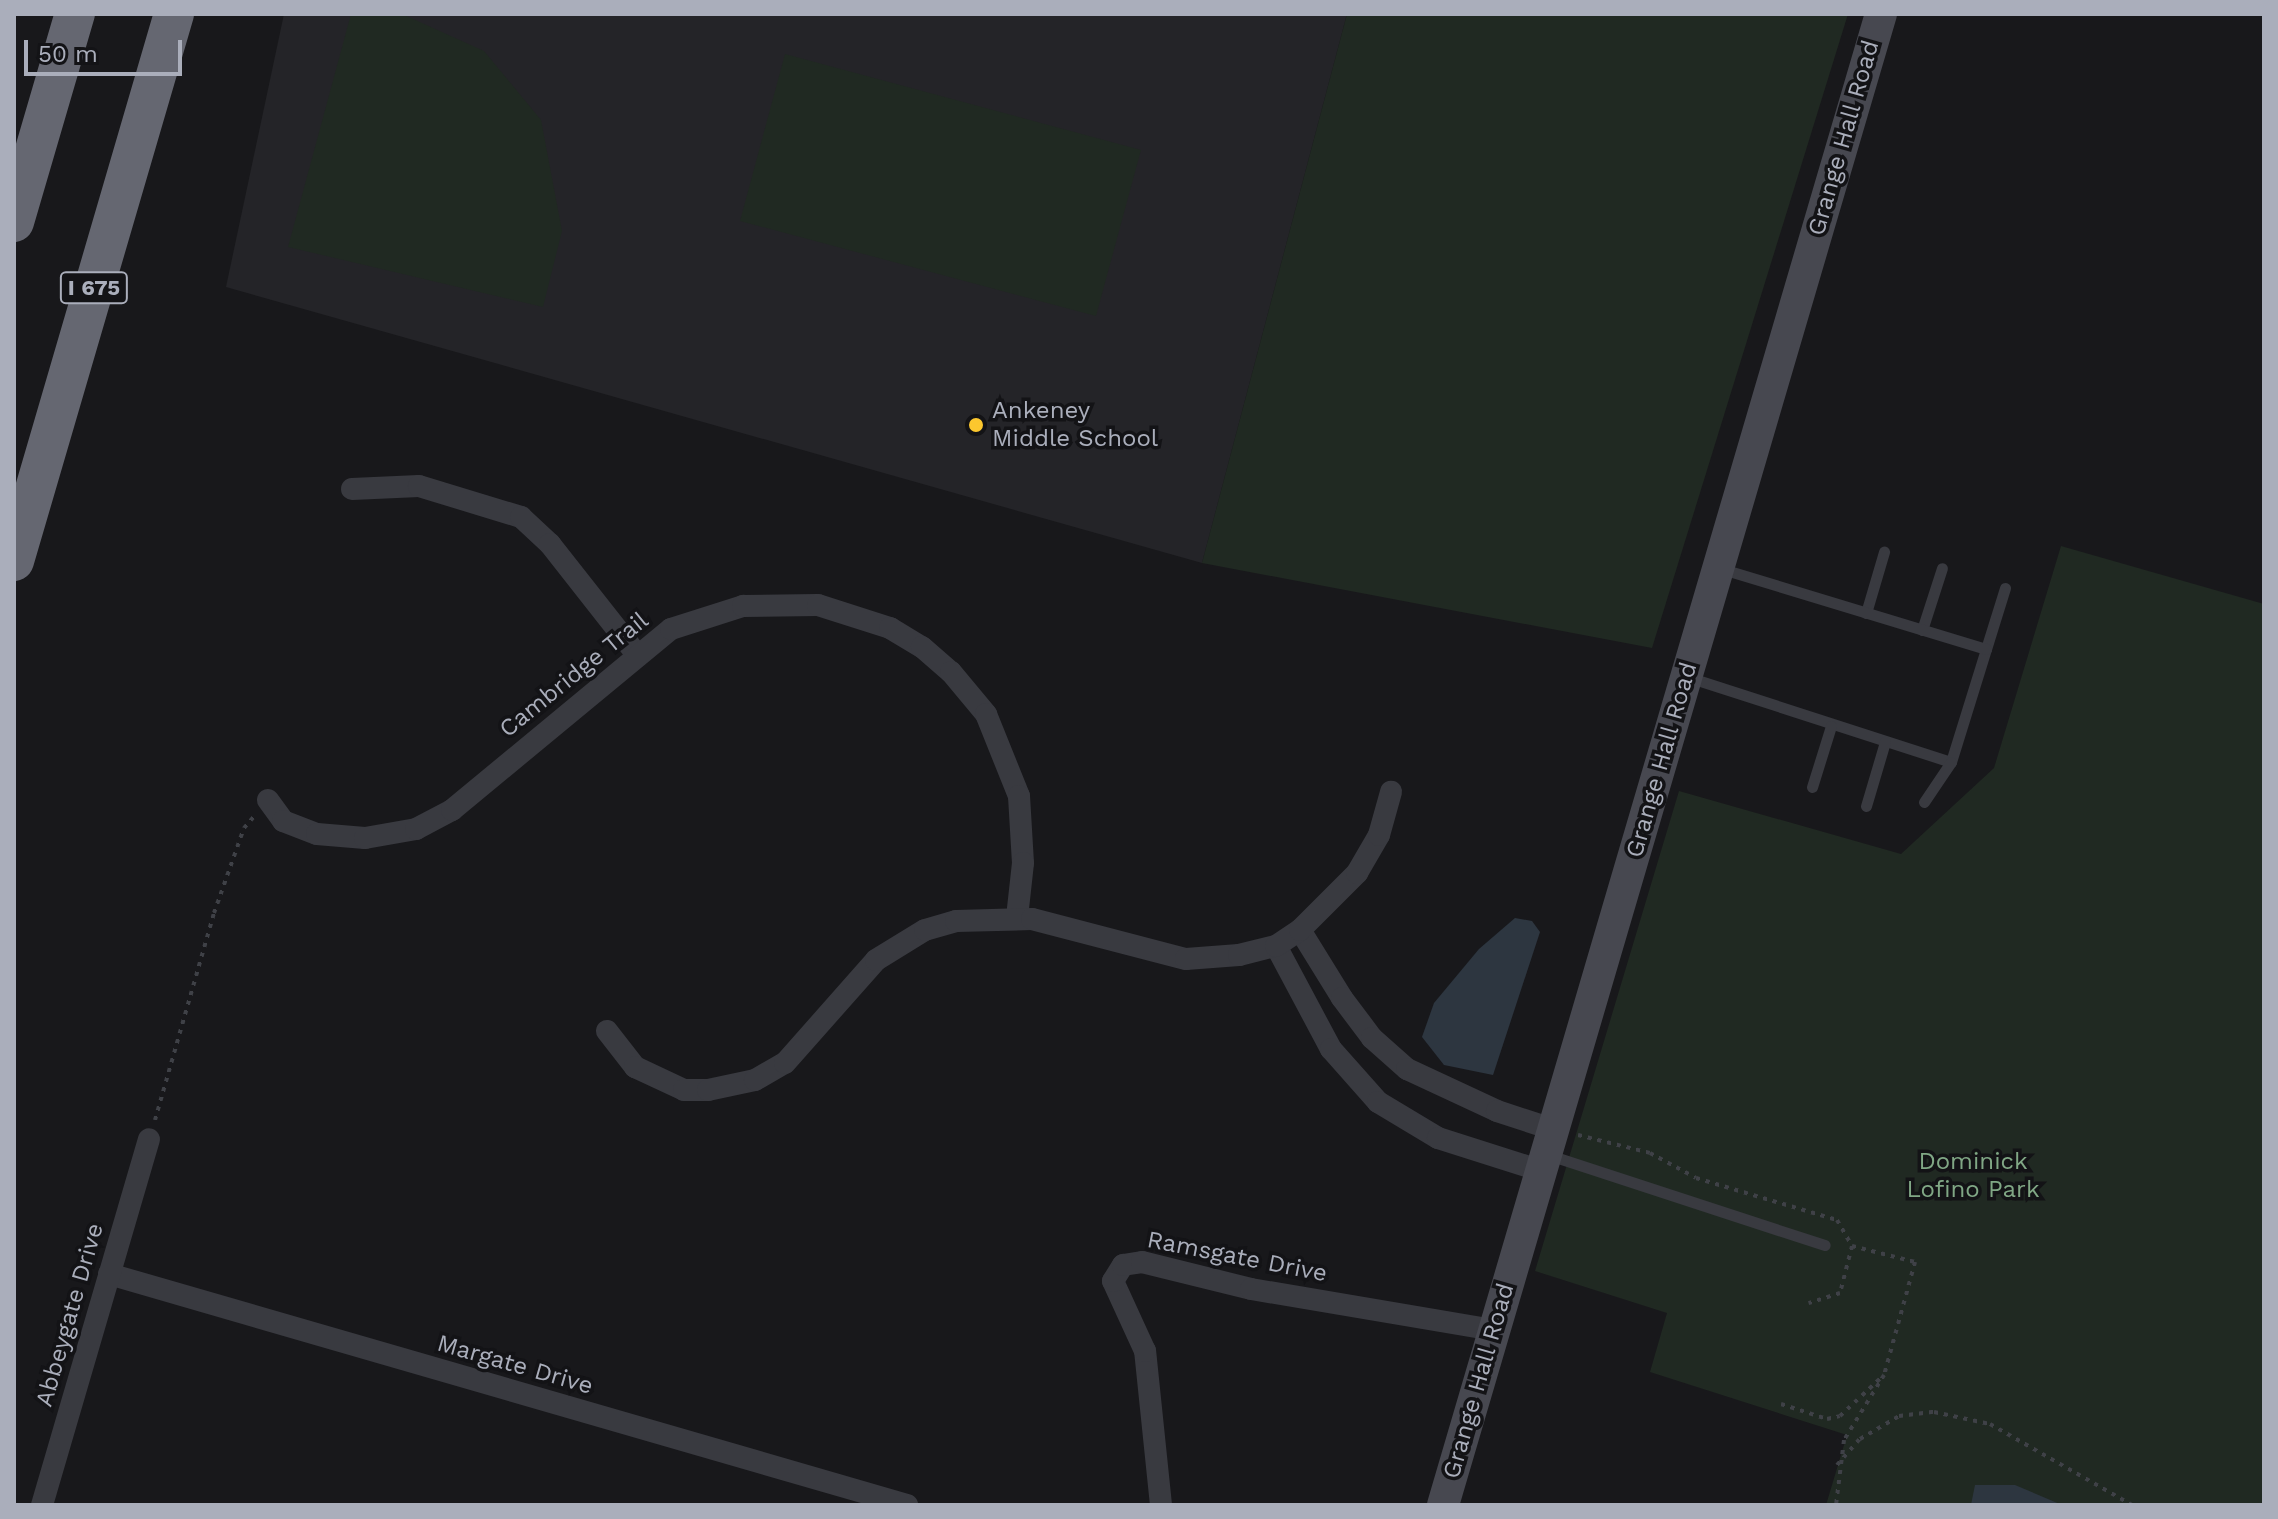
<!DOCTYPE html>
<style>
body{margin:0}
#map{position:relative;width:2278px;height:1519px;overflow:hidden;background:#18181b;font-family:"Work Sans",sans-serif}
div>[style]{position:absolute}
.built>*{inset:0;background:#242428}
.green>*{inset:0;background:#202922}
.water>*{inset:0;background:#2d3640}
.path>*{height:4px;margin-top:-2px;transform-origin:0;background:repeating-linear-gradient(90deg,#3f4147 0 4px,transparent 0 10px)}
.lane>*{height:11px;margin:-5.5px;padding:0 5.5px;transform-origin:5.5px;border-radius:5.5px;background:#393a40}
.street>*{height:22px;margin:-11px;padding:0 11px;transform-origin:11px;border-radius:11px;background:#393a40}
.secondary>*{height:32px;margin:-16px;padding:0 16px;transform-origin:16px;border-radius:16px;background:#474850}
.highway>*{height:40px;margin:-20px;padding:0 20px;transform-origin:20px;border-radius:20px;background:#656771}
.dots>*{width:22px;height:22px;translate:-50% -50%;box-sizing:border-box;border:4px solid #131316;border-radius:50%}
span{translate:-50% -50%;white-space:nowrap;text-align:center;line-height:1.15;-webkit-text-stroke:7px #131316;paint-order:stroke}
.shield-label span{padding:2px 6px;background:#131316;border:2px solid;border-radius:6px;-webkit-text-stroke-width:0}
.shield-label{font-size:22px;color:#aaaebb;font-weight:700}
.street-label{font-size:24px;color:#aaaebb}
.poi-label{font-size:24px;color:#aaaebb}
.left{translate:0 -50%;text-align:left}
.park-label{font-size:24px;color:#80a785}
.frame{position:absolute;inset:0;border:16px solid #aaaebb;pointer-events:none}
.scale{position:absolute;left:24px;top:40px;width:158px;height:36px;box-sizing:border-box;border:4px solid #aaaebb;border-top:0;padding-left:10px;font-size:24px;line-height:28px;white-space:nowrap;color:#aaaebb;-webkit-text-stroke:6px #131316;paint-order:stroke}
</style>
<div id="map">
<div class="built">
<i style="clip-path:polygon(284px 14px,1347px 14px,1202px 563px,226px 287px)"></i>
</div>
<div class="green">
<i style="clip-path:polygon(351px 14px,402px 14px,484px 51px,541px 120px,562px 231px,543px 307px,288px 247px)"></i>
<i style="clip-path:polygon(1347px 14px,1848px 14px,1652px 648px,1202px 563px)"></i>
<i style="clip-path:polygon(785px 54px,1141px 150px,1096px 316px,740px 221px)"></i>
<i style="clip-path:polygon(2061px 546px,2264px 604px,2264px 1505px,1826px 1505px,1847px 1435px,1650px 1372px,1667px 1313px,1535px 1271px,1679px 791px,1901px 854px,1994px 768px)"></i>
</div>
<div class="water">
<i style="clip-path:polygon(1515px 918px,1532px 921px,1540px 932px,1493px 1075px,1444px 1065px,1422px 1037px,1434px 1003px,1479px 949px)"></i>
<i style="clip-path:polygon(1975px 1485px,2015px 1485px,2062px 1505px,1971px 1505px)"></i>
</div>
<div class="path">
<i style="left:155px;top:1120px;width:215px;rotate:-74.1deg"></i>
<i style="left:214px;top:913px;width:90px;rotate:-70.6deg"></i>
<i style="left:244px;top:828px;width:18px;rotate:-49deg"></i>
<i style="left:1578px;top:1135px;width:74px;rotate:14deg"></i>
<i style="left:1650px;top:1153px;width:52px;rotate:28.5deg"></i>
<i style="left:1696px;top:1178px;width:147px;rotate:16.6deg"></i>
<i style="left:1837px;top:1220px;width:30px;rotate:60deg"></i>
<i style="left:1852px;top:1246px;width:49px;rotate:104.3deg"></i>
<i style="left:1840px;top:1293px;width:33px;rotate:162deg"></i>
<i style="left:1852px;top:1246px;width:65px;rotate:14.3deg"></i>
<i style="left:1915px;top:1262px;width:117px;rotate:105.3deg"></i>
<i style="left:1781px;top:1404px;width:48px;rotate:18.1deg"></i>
<i style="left:1827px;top:1419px;width:13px;rotate:-13deg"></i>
<i style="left:1840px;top:1416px;width:60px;rotate:-43deg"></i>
<i style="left:1884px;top:1375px;width:76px;rotate:121.6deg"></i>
<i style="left:1844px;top:1440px;width:65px;rotate:97deg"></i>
<i style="left:1837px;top:1465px;width:35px;rotate:-49deg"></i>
<i style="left:1860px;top:1439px;width:45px;rotate:-30.5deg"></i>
<i style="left:1899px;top:1416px;width:35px;rotate:-7deg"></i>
<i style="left:1934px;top:1412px;width:57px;rotate:12.1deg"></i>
<i style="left:1990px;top:1424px;width:163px;rotate:29.7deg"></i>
</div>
<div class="lane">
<i style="left:1866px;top:613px;width:64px;rotate:-73.6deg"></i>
<i style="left:1922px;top:630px;width:65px;rotate:-72.1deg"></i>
<i style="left:1986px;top:649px;width:64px;rotate:-72.7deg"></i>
<i style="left:1691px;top:678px;width:273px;rotate:17.9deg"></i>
<i style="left:1951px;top:762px;width:118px;rotate:-72.8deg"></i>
<i style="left:1986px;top:649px;width:279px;rotate:-163.1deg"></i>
<i style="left:1812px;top:787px;width:64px;rotate:-72.7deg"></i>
<i style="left:1924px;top:802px;width:48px;rotate:-56deg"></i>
<i style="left:1866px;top:806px;width:67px;rotate:-73.5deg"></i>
<i style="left:1549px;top:1155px;width:290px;rotate:18.1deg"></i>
</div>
<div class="street">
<i style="left:352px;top:489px;width:67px;rotate:-2.6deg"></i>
<i style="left:419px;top:486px;width:107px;rotate:16.9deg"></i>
<i style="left:521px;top:517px;width:40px;rotate:43deg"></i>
<i style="left:550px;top:544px;width:142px;rotate:51.8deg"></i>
<i style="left:268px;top:800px;width:26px;rotate:54deg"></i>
<i style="left:283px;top:821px;width:36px;rotate:21deg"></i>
<i style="left:317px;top:834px;width:48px;rotate:4.8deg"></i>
<i style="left:365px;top:838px;width:52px;rotate:-10deg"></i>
<i style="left:416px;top:829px;width:41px;rotate:-27.8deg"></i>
<i style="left:452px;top:810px;width:284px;rotate:-39.6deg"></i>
<i style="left:671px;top:629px;width:76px;rotate:-17.7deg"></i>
<i style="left:743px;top:606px;width:75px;rotate:-0.8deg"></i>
<i style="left:818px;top:605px;width:76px;rotate:17.7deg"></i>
<i style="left:890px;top:628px;width:37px;rotate:31deg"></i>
<i style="left:922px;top:647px;width:38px;rotate:41deg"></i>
<i style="left:951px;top:672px;width:55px;rotate:50.2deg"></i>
<i style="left:986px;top:714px;width:88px;rotate:68.1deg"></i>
<i style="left:1019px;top:796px;width:67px;rotate:86.6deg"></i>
<i style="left:1023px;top:863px;width:54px;rotate:96.3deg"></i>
<i style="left:1300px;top:930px;width:80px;rotate:58.3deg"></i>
<i style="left:1342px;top:998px;width:50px;rotate:53.1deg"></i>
<i style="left:1372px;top:1038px;width:47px;rotate:41.5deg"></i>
<i style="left:1407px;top:1069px;width:99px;rotate:25deg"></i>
<i style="left:1497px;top:1111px;width:58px;rotate:18.1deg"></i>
<i style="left:1276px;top:946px;width:117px;rotate:61.9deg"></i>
<i style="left:1331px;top:1049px;width:71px;rotate:48.4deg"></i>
<i style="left:1378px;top:1102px;width:70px;rotate:31deg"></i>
<i style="left:1438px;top:1138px;width:106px;rotate:17.6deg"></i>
<i style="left:607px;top:1031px;width:46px;rotate:52.1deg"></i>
<i style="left:635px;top:1067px;width:54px;rotate:25.1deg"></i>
<i style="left:684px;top:1090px;width:24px"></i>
<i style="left:708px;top:1090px;width:48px;rotate:-12deg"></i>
<i style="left:755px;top:1080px;width:34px;rotate:-30deg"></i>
<i style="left:785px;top:1063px;width:137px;rotate:-48.5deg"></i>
<i style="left:876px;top:960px;width:57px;rotate:-31.5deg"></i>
<i style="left:925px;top:930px;width:32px;rotate:-16deg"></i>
<i style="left:956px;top:921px;width:76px;rotate:-1.5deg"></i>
<i style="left:1032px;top:919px;width:159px;rotate:14.6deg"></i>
<i style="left:1186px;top:959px;width:53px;rotate:-4.3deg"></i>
<i style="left:1239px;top:955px;width:38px;rotate:-14deg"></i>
<i style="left:1276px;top:946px;width:29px;rotate:-34deg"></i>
<i style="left:1300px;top:930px;width:81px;rotate:-45deg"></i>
<i style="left:1357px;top:873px;width:44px;rotate:-59.9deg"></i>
<i style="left:1379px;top:835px;width:45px;rotate:-74.4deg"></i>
<i style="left:109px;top:1274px;width:831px;rotate:16.14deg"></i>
<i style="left:42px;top:1505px;width:381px;rotate:-73.7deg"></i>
<i style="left:1161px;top:1505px;width:155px;rotate:-95.9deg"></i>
<i style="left:1145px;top:1351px;width:77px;rotate:-114.6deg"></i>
<i style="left:1113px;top:1281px;width:19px;rotate:-58deg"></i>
<i style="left:1123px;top:1265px;width:19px;rotate:-9deg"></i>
<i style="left:1142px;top:1262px;width:112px;rotate:13.9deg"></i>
<i style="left:1251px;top:1289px;width:246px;rotate:9.6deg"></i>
</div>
<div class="secondary">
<i style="left:1443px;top:1505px;width:1554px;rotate:-73.63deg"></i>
</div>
<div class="highway">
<i style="left:14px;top:222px;width:217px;rotate:-73.7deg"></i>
<i style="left:14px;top:561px;width:570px;rotate:-73.7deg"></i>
</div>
<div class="dots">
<i style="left:976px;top:425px;background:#fcc72e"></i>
</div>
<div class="shield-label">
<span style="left:94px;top:288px">I 675</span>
</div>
<div class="street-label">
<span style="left:1844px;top:138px;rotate:-74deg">Grange Hall Road</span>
<span style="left:574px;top:675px;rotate:-39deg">Cambridge Trail</span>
<span style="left:1662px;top:760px;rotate:-74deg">Grange Hall Road</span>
<span style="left:1237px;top:1257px;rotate:11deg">Ramsgate Drive</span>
<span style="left:70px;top:1315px;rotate:-74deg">Abbeygate Drive</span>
<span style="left:515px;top:1365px;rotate:16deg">Margate Drive</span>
<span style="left:1479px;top:1381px;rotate:-74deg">Grange Hall Road</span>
</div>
<div class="poi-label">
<span class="left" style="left:992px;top:425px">Ankeney<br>Middle School</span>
</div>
<div class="park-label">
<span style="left:1973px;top:1176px">Dominick<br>Lofino Park</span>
</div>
<div class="frame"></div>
<div class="scale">50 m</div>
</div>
